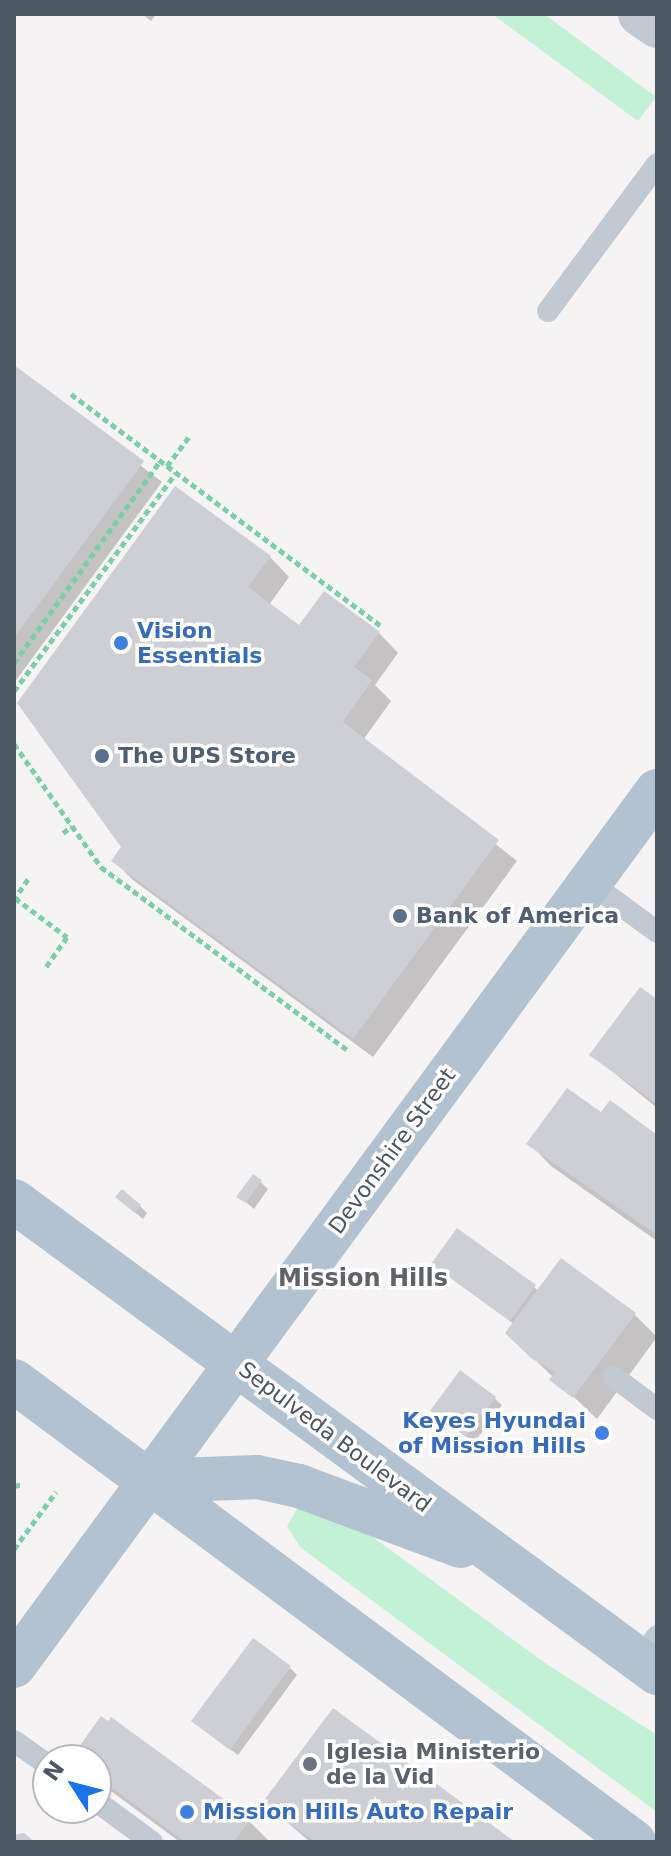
<!DOCTYPE html>
<style>
body{margin:0}
#map{position:relative;width:671px;height:1856px;overflow:hidden;background:#f5f3f3;font-family:"DejaVu Sans",sans-serif}
div>[style]{position:absolute}
.green>*{inset:0;background:#c3f1d5}
.shadow>*{inset:0;background:#0003}
.building>*{inset:0;background:#cdcfd5}
.path>*{height:5px;margin-top:-2.5px;transform-origin:0;background:repeating-linear-gradient(90deg,#7ad0a6 0 6px,transparent 0 10px)}
.lane>*{height:22px;margin:-11px;padding:0 11px;transform-origin:11px;border-radius:11px;background:#c1cad2}
.street>*{height:44px;margin:-22px;padding:0 22px;transform-origin:22px;border-radius:22px;background:#c1cad2}
.primary>*{height:44px;margin:-22px;padding:0 22px;transform-origin:22px;border-radius:22px;background:#b3c2d1}
.dots>*{width:22px;height:22px;translate:-50% -50%;box-sizing:border-box;border:4px solid #fff;border-radius:50%}
span{translate:-50% -50%;white-space:nowrap;text-align:center;line-height:1.15;-webkit-text-stroke:7px #fff;paint-order:stroke}
.shop-label{font-size:22px;color:#366cbe;font-weight:700}
.left{translate:0 -50%;text-align:left}
.right{translate:-100% -50%;text-align:right}
.service-label{font-size:22px;color:#4e5e75;font-weight:700}
.street-label{font-size:22px;color:#4a5661}
.worship-label{font-size:22px;color:#5b616d;font-weight:700}
.neighbourhood-label{font-size:24px;color:#5f6368;font-weight:700}
.frame{position:absolute;inset:0;border:16px solid #4a5661;pointer-events:none}
.north{position:absolute;left:32px;top:1744px;width:80px;height:80px;box-sizing:border-box;background:#fff;border:2px solid #b7bbc0;border-radius:50%;rotate:306deg;font-size:22px;font-weight:700;line-height:32px;text-align:center;color:#4a5661}
.north::after{content:'';display:block;margin:auto;width:28px;height:36px;background:#1a73e8;clip-path:polygon(50% 0,100% 100%,50% 72%,0 100%)}
</style>
<div id="map">
<div class="green">
<i style="clip-path:polygon(492px 14px,544px 14px,656px 97px,638px 121px)"></i>
<i style="clip-path:polygon(300px 1504px,359px 1527px,545px 1663px,657px 1735px,657px 1812px,300px 1547px,287px 1526px)"></i>
</div>
<div class="shadow">
<i style="clip-path:polygon(142px 14px,156px 14px,151px 21px)"></i>
<i style="clip-path:polygon(14px 368px,162px 482px,14px 683px)"></i>
<i style="clip-path:polygon(270px 557px,289px 577px,269px 605px,300px 628px,379px 633px,398px 653px,375px 685px,391px 701px,363px 740px,517px 861px,373px 1057px,133px 880px,114px 861px,124px 847px,19px 703px)"></i>
<i style="clip-path:polygon(657px 1002px,657px 1108px,592px 1055px)"></i>
<i style="clip-path:polygon(657px 1137px,657px 1241px,551px 1166px,529px 1143px)"></i>
<i style="clip-path:polygon(254px 1176px,268px 1189px,254px 1209px,239px 1196px)"></i>
<i style="clip-path:polygon(125px 1204px,140px 1206px,147px 1213px,143px 1219px)"></i>
<i style="clip-path:polygon(458px 1231px,539px 1291px,635px 1315px,657px 1337px,597px 1419px,507px 1333px,514px 1324px,441px 1271px)"></i>
<i style="clip-path:polygon(494px 1398px,502px 1405px,474px 1443px,432px 1411px)"></i>
<i style="clip-path:polygon(290px 1668px,297px 1675px,238px 1755px,201px 1728px)"></i>
<i style="clip-path:polygon(101px 1719px,249px 1821px,270px 1842px,180px 1842px,96px 1780px,96px 1760px,74px 1757px)"></i>
<i style="clip-path:polygon(265px 1803px,512px 1842px,310px 1842px)"></i>
</div>
<div class="building">
<i style="clip-path:polygon(14px 365px,144px 461px,14px 638px)"></i>
<i style="clip-path:polygon(175px 486px,271px 556px,248px 587px,299px 625px,324px 591px,380px 632px,354px 667px,372px 680px,343px 722px,499px 840px,353px 1039px,111px 861px,121px 847px,17px 703px)"></i>
<i style="clip-path:polygon(640px 987px,657px 999px,657px 1104px,589px 1055px)"></i>
<i style="clip-path:polygon(567px 1088px,601px 1112px,610px 1100px,657px 1135px,657px 1235px,526px 1144px)"></i>
<i style="clip-path:polygon(253px 1174px,262px 1180px,246px 1203px,236px 1197px)"></i>
<i style="clip-path:polygon(122px 1189px,141px 1205px,135px 1213px,115px 1197px)"></i>
<i style="clip-path:polygon(457px 1228px,536px 1285px,510px 1321px,431px 1264px)"></i>
<i style="clip-path:polygon(561px 1258px,636px 1313px,573px 1398px,549px 1380px,555px 1372px,531px 1358px,505px 1333px)"></i>
<i style="clip-path:polygon(460px 1370px,496px 1397px,466px 1437px,430px 1411px)"></i>
<i style="clip-path:polygon(253px 1638px,291px 1666px,230px 1750px,191px 1721px)"></i>
<i style="clip-path:polygon(333px 1708px,457px 1799px,515px 1842px,315px 1842px,262px 1803px)"></i>
<i style="clip-path:polygon(101px 1716px,108px 1721px,111px 1717px,251px 1819px,234px 1842px,185px 1842px,96px 1776px,96px 1760px,71px 1758px)"></i>
<i style="clip-path:polygon(24px 1833px,35px 1842px,14px 1842px,14px 1835px)"></i>
</div>
<div class="path">
<i style="left:71px;top:394px;width:389px;rotate:36.8deg"></i>
<i style="left:167px;top:466px;width:38px;rotate:-53deg"></i>
<i style="left:14px;top:663px;width:249px;rotate:-54.1deg"></i>
<i style="left:14px;top:691px;width:272px;rotate:-53.4deg"></i>
<i style="left:14px;top:744px;width:151px;rotate:54.7deg"></i>
<i style="left:101px;top:867px;width:310px;rotate:36.6deg"></i>
<i style="left:63px;top:833px;width:11px;rotate:-38deg"></i>
<i style="left:28px;top:879px;width:23px;rotate:124deg"></i>
<i style="left:15px;top:898px;width:65px;rotate:36.9deg"></i>
<i style="left:67px;top:937px;width:38px;rotate:125deg"></i>
<i style="left:14px;top:1486px;width:10px;rotate:-11deg"></i>
<i style="left:14px;top:1549px;width:71px;rotate:-53.6deg"></i>
</div>
<div class="lane">
<i style="left:548px;top:311px;width:183px;rotate:-53.4deg"></i>
<i style="left:589px;top:882px;width:84px;rotate:36.3deg"></i>
<i style="left:614px;top:1377px;width:54px;rotate:36.7deg"></i>
<i style="left:639px;top:1660px;width:30px;rotate:-53deg"></i>
<i style="left:14px;top:1741px;width:42px;rotate:35.2deg"></i>
<i style="left:96px;top:1801px;width:69px;rotate:36.2deg"></i>
</div>
<div class="street">
<i style="left:640px;top:14px;width:21px;rotate:35deg"></i>
</div>
<div class="primary">
<i style="left:14px;top:1201px;width:798px;rotate:36.28deg"></i>
<i style="left:14px;top:1381px;width:773px;rotate:36.63deg"></i>
<i style="left:150px;top:1481px;width:107px;rotate:-2.1deg"></i>
<i style="left:257px;top:1477px;width:43px;rotate:12.1deg"></i>
<i style="left:299px;top:1486px;width:172px;rotate:20.4deg"></i>
<i style="left:14px;top:1666px;width:1086px;rotate:-53.69deg"></i>
</div>
<div class="dots">
<i style="left:121px;top:643px;background:#3f7fe0"></i>
<i style="left:102px;top:756px;background:#5c6f8a"></i>
<i style="left:400px;top:916px;background:#5c6f8a"></i>
<i style="left:602px;top:1433px;background:#3f7fe0"></i>
<i style="left:310px;top:1764px;background:#6b7280"></i>
<i style="left:187px;top:1812px;background:#3f7fe0"></i>
</div>
<div class="shop-label">
<span class="left" style="left:137px;top:643px">Vision<br>Essentials</span>
<span class="right" style="left:586px;top:1433px">Keyes Hyundai<br>of Mission Hills</span>
<span class="left" style="left:203px;top:1812px">Mission Hills Auto Repair</span>
</div>
<div class="service-label">
<span class="left" style="left:118px;top:756px">The UPS Store</span>
<span class="left" style="left:416px;top:916px">Bank of America</span>
</div>
<div class="street-label">
<span style="left:392px;top:1151px;rotate:-54deg">Devonshire Street</span>
<span style="left:335px;top:1437px;rotate:37deg">Sepulveda Boulevard</span>
</div>
<div class="worship-label">
<span class="left" style="left:326px;top:1764px">Iglesia Ministerio<br>de la Vid</span>
</div>
<div class="neighbourhood-label">
<span style="left:363px;top:1279px">Mission Hills</span>
</div>
<div class="frame"></div>
<div class="north">N</div>
</div>
